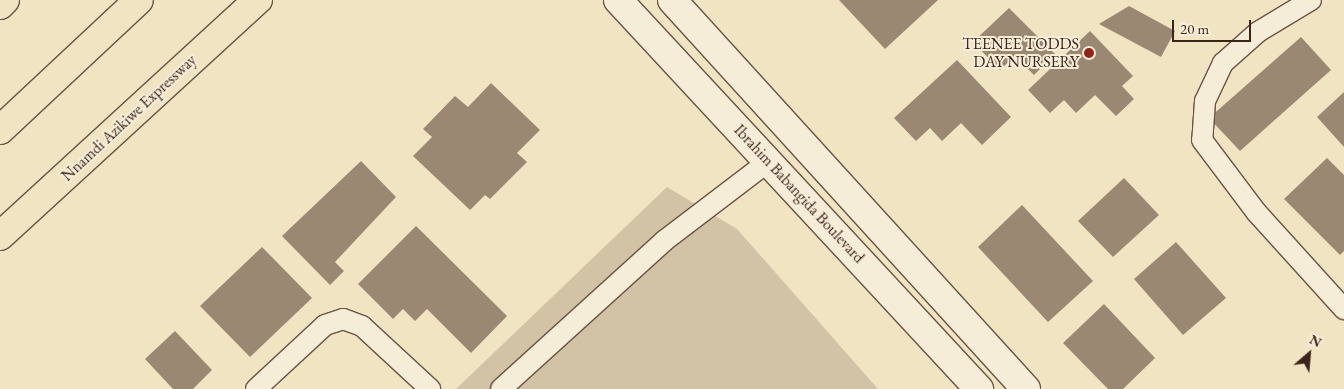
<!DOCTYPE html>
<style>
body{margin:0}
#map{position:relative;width:1344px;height:389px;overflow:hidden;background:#f1e4c3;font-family:"EB Garamond",serif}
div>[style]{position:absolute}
.green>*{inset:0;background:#d2c3a6}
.building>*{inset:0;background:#9b8872}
.roads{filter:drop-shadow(1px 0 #6a5445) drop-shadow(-1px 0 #6a5445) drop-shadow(0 1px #6a5445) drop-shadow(0 -1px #6a5445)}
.street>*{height:20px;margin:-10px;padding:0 10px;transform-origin:10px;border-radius:10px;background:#f6edd8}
.secondary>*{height:28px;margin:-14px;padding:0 14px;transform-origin:14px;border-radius:14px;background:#f6edd8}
.highway>*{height:28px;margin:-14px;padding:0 14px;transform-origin:14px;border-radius:14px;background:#f1e4c3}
.dots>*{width:14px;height:14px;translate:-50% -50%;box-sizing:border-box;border:2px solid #f6edd8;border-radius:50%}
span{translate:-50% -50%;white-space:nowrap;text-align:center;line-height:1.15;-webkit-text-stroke:4px #f6edd8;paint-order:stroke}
.poi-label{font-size:16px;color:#3d241b}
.right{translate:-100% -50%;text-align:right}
.street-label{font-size:16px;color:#3d241b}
.north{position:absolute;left:1284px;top:329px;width:50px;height:50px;-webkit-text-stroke:4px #f6edd8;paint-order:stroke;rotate:27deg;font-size:14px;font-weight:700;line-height:20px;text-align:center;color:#3d241b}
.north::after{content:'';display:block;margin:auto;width:18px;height:22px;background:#3d241b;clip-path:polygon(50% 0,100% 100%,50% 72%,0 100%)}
.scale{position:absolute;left:1172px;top:20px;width:79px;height:22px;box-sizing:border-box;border:2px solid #3d241b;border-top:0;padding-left:6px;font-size:15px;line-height:18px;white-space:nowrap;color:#3d241b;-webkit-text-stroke:4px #f6edd8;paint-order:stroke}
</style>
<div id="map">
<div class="green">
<i style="clip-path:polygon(667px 187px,737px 229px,878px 389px,456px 389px)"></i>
</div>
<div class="building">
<i style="clip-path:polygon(839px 0,938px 0,885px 49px)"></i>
<i style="clip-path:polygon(1129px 6px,1175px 31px,1161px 57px,1099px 24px)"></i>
<i style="clip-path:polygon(1009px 8px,1055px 54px,1034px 75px,1015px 56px,1000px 70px,973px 42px)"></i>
<i style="clip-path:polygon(1090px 31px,1133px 76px,1122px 86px,1134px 99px,1116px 116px,1095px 95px,1076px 113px,1064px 100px,1050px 113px,1028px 90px)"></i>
<i style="clip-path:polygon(1301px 37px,1331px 70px,1240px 151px,1209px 118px)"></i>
<i style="clip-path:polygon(957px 60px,1011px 117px,982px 145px,961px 123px,942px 141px,930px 128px,916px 141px,894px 118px)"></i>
<i style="clip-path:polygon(491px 83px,540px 130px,517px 153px,527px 162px,490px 199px,485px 195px,470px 210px,413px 156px,432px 137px,423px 129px,455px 96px,468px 107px)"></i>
<i style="clip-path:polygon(1344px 92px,1344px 147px,1317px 117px)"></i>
<i style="clip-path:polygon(1327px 158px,1344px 175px,1344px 251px,1340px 255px,1284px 199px)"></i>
<i style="clip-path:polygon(361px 161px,396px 197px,335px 262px,344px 271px,330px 285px,282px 236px)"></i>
<i style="clip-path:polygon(1124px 178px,1159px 215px,1113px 257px,1078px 221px)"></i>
<i style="clip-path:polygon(1022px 205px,1093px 281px,1048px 322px,978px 247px)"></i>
<i style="clip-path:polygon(416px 226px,507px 316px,471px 353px,427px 309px,415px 321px,403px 309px,393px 319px,358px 284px)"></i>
<i style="clip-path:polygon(1176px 242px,1226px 298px,1183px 335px,1134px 279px)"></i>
<i style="clip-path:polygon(262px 247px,312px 298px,250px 357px,200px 306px)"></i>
<i style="clip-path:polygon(1104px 304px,1155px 358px,1123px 389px,1108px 389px,1063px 343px)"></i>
<i style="clip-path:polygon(175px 331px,212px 370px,193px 389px,173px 389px,145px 359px)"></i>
</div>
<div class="roads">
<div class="street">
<i style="left:1311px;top:0;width:62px;rotate:148.9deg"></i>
<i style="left:1258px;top:32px;width:47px;rotate:138.5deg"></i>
<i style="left:1223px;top:63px;width:42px;rotate:115.3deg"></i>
<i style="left:1205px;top:101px;width:39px;rotate:94deg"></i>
<i style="left:1202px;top:140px;width:91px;rotate:53deg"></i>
<i style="left:1257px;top:213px;width:130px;rotate:47.8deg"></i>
<i style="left:256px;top:389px;width:94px;rotate:-42.8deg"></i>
<i style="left:325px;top:325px;width:19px;rotate:-18deg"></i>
<i style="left:343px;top:319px;width:20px;rotate:20deg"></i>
<i style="left:362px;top:326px;width:93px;rotate:42.8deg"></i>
<i style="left:501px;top:389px;width:220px;rotate:-42.2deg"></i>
<i style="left:664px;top:241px;width:132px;rotate:-37.3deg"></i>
</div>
<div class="secondary">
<i style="left:618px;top:0;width:531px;rotate:47.14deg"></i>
<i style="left:672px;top:0;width:526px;rotate:47.7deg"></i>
</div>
<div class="highway">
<i style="left:0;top:5px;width:7px;rotate:-45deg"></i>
<i style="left:0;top:130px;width:190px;rotate:-43.1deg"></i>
<i style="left:0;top:236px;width:350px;rotate:-42.5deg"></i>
</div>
</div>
<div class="dots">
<i style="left:1089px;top:53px;background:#8f2418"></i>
</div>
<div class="poi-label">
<span class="right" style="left:1079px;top:53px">TEENEE TODDS<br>DAY NURSERY</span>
</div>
<div class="street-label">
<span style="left:129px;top:118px;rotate:-43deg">Nnamdi Azikiwe Expressway</span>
<span style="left:799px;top:194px;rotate:47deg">Ibrahim Babangida Boulevard</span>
</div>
<div class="north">N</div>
<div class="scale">20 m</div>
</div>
